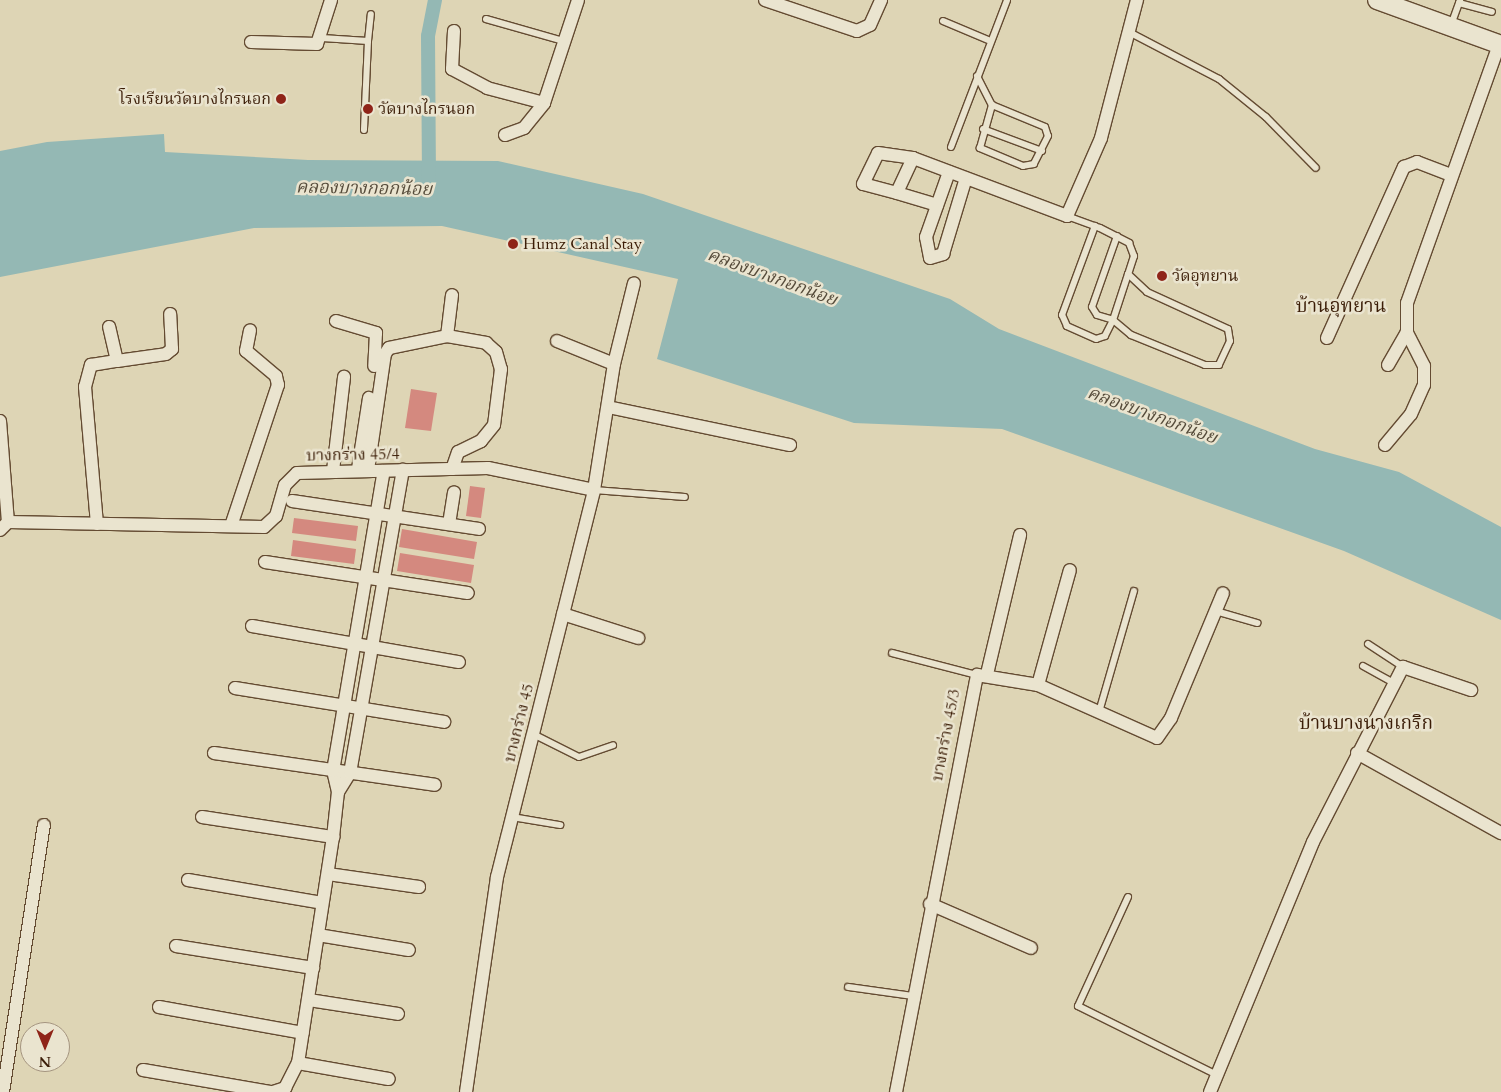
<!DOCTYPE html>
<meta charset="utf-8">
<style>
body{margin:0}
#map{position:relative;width:1501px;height:1092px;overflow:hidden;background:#ded5b5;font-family:Cardo,"Noto Serif Thai",serif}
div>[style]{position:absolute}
.water>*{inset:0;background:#94b8b4}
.canal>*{height:14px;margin:-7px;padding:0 7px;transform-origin:7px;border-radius:7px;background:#94b8b4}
.building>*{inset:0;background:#d4897f}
.roads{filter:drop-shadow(1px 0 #644b32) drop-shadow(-1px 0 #644b32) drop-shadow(0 1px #644b32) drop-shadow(0 -1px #644b32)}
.lane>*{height:6px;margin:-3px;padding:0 3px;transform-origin:3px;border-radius:3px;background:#eae4cf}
.street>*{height:12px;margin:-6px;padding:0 6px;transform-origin:6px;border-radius:6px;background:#eae4cf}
.secondary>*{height:18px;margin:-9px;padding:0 9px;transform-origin:9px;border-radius:9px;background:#eae4cf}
.dots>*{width:14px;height:14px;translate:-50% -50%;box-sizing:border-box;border:2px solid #eae4cf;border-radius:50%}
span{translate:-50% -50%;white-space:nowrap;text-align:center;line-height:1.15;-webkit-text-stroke:5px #eae4cf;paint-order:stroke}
.poi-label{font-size:16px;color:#3b1d07}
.right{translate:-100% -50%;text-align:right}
.left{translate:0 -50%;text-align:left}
.street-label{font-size:16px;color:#3b1d07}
.water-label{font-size:18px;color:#564c3b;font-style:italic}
.quarter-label{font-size:19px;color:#3b1d07}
.north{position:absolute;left:20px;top:1022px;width:50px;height:50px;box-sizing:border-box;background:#eae4cf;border:1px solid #a4947f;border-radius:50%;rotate:180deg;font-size:14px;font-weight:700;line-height:20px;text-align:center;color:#3b1d07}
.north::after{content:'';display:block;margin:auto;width:18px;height:22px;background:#8f2418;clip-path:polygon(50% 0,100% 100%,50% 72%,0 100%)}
</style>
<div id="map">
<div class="water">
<i style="clip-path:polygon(164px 134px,165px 152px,308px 160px,498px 161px,643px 194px,950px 299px,999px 329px,1315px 449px,1399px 472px,1501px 527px,1501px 620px,1344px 551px,1002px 429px,854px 423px,657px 359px,678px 279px,442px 226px,254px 228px,0 277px,0 151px,47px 142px)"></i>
</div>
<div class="canal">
<i style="left:429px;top:180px;width:144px;rotate:-90.4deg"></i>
<i style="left:428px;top:36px;width:37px;rotate:-79deg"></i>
</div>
<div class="building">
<i style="clip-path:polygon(411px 389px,437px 393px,431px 431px,405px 428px)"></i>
<i style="clip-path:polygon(470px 486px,485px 488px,481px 518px,466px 516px)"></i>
<i style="clip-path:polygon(294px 518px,358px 526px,356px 541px,292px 533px)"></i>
<i style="clip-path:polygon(402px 529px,477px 542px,474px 559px,399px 547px)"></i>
<i style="clip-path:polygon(293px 540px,356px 549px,354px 564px,291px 556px)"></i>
<i style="clip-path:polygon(400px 553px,474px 565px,471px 583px,397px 571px)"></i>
</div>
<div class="roads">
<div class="lane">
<i style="left:1459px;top:3px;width:34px;rotate:15deg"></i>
<i style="left:486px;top:19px;width:80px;rotate:15.9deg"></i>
<i style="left:943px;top:21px;width:49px;rotate:22.9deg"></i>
<i style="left:1451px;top:25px;width:27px;rotate:-70deg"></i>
<i style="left:1127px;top:31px;width:104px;rotate:27.6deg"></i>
<i style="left:1219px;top:79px;width:60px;rotate:39deg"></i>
<i style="left:1266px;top:117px;width:71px;rotate:45.6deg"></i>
<i style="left:322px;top:38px;width:46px;rotate:3.7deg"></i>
<i style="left:368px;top:41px;width:89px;rotate:92.6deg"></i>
<i style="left:368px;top:41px;width:27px;rotate:-84deg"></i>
<i style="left:977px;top:76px;width:33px;rotate:63deg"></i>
<i style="left:992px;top:105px;width:57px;rotate:22.5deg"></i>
<i style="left:1045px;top:127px;width:9px;rotate:72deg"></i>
<i style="left:1048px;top:136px;width:31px;rotate:117deg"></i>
<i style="left:1034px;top:164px;width:11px;rotate:170deg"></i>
<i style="left:1023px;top:166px;width:47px;rotate:-157.3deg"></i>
<i style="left:980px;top:148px;width:45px;rotate:-74.4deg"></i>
<i style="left:983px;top:129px;width:63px;rotate:20.4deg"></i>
<i style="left:951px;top:147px;width:157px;rotate:-69.1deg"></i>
<i style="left:1067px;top:216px;width:35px;rotate:20deg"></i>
<i style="left:1100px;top:228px;width:33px;rotate:27deg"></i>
<i style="left:1129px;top:243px;width:14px;rotate:69deg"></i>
<i style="left:1134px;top:256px;width:19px;rotate:108deg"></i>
<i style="left:1128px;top:274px;width:26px;rotate:43deg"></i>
<i style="left:1147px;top:292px;width:89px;rotate:24.6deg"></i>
<i style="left:1228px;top:329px;width:12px;rotate:81deg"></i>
<i style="left:1230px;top:341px;width:26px;rotate:115deg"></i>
<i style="left:1219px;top:365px;width:14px;rotate:180deg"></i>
<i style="left:1205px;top:365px;width:80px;rotate:-157.9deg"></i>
<i style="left:1131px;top:335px;width:23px;rotate:-140deg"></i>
<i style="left:1113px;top:320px;width:18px;rotate:117deg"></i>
<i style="left:1105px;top:336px;width:9px;rotate:162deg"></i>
<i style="left:1096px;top:339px;width:32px;rotate:-156deg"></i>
<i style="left:1067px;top:326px;width:12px;rotate:-114deg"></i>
<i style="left:1062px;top:315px;width:95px;rotate:-69.7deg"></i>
<i style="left:1117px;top:236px;width:75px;rotate:109.4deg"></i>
<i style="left:1092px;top:307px;width:9px;rotate:58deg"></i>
<i style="left:1097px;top:315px;width:17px;rotate:17deg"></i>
<i style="left:1113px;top:320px;width:48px;rotate:-71.9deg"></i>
<i style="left:594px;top:490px;width:91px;rotate:4.4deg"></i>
<i style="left:1219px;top:612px;width:40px;rotate:16deg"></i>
<i style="left:1368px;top:644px;width:42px;rotate:33.3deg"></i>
<i style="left:892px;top:653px;width:88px;rotate:14.5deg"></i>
<i style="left:1363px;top:666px;width:35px;rotate:29deg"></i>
<i style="left:1099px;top:712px;width:126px;rotate:-73.9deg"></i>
<i style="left:533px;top:734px;width:51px;rotate:26.6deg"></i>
<i style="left:579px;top:757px;width:36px;rotate:-19deg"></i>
<i style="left:512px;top:817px;width:49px;rotate:9.5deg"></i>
<i style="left:1128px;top:897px;width:120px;rotate:114.6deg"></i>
<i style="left:1078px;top:1006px;width:155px;rotate:26.4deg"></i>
<i style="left:848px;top:987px;width:66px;rotate:7.9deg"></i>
</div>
<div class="street">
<i style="left:765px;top:0;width:97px;rotate:18.6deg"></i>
<i style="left:857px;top:31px;width:14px;rotate:-25deg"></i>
<i style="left:870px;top:25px;width:27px;rotate:-66deg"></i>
<i style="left:454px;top:31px;width:38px;rotate:93deg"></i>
<i style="left:452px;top:69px;width:40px;rotate:28deg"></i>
<i style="left:487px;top:88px;width:59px;rotate:14.7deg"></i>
<i style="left:544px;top:103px;width:108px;rotate:-71.7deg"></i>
<i style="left:251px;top:42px;width:66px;rotate:1.7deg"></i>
<i style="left:317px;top:44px;width:46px;rotate:-72.3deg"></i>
<i style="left:505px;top:135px;width:20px;rotate:-20deg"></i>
<i style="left:524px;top:128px;width:32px;rotate:-51deg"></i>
<i style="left:913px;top:158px;width:38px;rotate:115deg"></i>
<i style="left:897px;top:193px;width:42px;rotate:16.7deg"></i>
<i style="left:949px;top:172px;width:69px;rotate:109.5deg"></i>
<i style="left:926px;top:237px;width:21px;rotate:79deg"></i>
<i style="left:930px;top:258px;width:14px;rotate:-17deg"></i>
<i style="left:943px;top:254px;width:79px;rotate:-73.2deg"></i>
<i style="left:897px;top:193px;width:35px;rotate:-165deg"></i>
<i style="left:863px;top:184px;width:34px;rotate:-64deg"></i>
<i style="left:878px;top:153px;width:35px;rotate:8deg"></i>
<i style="left:913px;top:158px;width:165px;rotate:20.6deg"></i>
<i style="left:1067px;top:216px;width:85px;rotate:-66.4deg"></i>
<i style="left:1101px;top:138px;width:143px;rotate:-75.4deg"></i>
<i style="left:336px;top:321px;width:42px;rotate:16.7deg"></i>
<i style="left:376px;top:333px;width:33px;rotate:93deg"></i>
<i style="left:447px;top:336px;width:41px;rotate:-83deg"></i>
<i style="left:1327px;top:338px;width:188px;rotate:-65.8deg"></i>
<i style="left:1404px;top:167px;width:14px;rotate:-21deg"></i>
<i style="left:1417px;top:162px;width:36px;rotate:21deg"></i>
<i style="left:557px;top:341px;width:61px;rotate:22deg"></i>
<i style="left:117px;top:361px;width:49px;rotate:-8.1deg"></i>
<i style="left:166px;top:354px;width:8px;rotate:-40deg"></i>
<i style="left:172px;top:349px;width:35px;rotate:-93deg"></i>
<i style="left:1388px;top:365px;width:38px;rotate:-60deg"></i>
<i style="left:608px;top:407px;width:186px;rotate:11.8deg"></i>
<i style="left:0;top:421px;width:101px;rotate:85.5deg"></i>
<i style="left:1385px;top:445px;width:40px;rotate:-50deg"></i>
<i style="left:1411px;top:414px;width:32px;rotate:-66deg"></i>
<i style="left:1424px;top:385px;width:19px;rotate:-90deg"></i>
<i style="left:1424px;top:366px;width:38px;rotate:-117deg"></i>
<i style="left:1407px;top:332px;width:29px;rotate:-90deg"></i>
<i style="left:1407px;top:303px;width:275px;rotate:-70.4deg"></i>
<i style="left:358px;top:469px;width:72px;rotate:-81.2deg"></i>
<i style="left:368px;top:470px;width:117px;rotate:-81.7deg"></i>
<i style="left:385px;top:354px;width:7px;rotate:-56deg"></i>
<i style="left:389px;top:348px;width:59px;rotate:-11.7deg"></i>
<i style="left:447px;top:336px;width:40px;rotate:10deg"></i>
<i style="left:486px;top:343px;width:13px;rotate:42deg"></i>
<i style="left:496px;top:352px;width:18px;rotate:74deg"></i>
<i style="left:501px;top:369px;width:56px;rotate:97.1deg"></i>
<i style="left:494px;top:425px;width:21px;rotate:129deg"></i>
<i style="left:481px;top:441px;width:25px;rotate:154deg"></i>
<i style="left:458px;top:452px;width:18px;rotate:109deg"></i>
<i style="left:333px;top:471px;width:95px;rotate:-83.3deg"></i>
<i style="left:292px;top:501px;width:189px;rotate:8.5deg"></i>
<i style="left:97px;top:524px;width:138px;rotate:-95deg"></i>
<i style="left:85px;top:387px;width:23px;rotate:-75deg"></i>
<i style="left:91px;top:365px;width:26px;rotate:-9deg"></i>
<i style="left:117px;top:361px;width:35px;rotate:-103deg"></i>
<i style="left:449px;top:524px;width:32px;rotate:-81deg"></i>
<i style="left:231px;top:526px;width:149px;rotate:-71.6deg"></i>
<i style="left:278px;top:385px;width:9px;rotate:-103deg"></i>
<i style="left:276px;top:376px;width:39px;rotate:-140deg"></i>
<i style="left:246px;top:351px;width:21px;rotate:-79deg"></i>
<i style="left:0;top:530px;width:11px;rotate:-45deg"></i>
<i style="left:8px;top:522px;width:256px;rotate:1.1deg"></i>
<i style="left:264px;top:527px;width:16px;rotate:-43deg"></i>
<i style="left:276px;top:516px;width:32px;rotate:-74deg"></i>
<i style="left:285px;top:485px;width:17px;rotate:-45deg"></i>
<i style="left:297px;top:473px;width:191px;rotate:-1.5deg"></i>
<i style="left:488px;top:468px;width:108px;rotate:11.7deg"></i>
<i style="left:265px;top:562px;width:205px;rotate:8.7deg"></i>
<i style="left:563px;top:614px;width:79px;rotate:17.7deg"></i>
<i style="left:252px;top:626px;width:210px;rotate:9.9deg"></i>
<i style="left:987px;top:674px;width:143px;rotate:-76.6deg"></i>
<i style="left:1038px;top:685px;width:119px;rotate:-74.5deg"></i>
<i style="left:235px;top:688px;width:212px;rotate:9.2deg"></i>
<i style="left:214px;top:753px;width:223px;rotate:8.2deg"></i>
<i style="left:1357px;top:753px;width:165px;rotate:29.1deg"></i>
<i style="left:338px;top:792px;width:22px;rotate:-58deg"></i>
<i style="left:350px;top:773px;width:308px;rotate:-80.1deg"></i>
<i style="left:202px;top:817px;width:133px;rotate:8.7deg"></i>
<i style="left:328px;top:874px;width:92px;rotate:8.1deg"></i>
<i style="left:188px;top:880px;width:136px;rotate:9.7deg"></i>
<i style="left:930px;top:904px;width:110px;rotate:23.5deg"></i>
<i style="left:318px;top:935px;width:92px;rotate:9.4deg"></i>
<i style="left:176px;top:946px;width:139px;rotate:9.1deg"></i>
<i style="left:309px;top:1000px;width:90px;rotate:8.9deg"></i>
<i style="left:159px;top:1007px;width:146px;rotate:10.2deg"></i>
<i style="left:298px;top:1063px;width:92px;rotate:10deg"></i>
<i style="left:143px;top:1070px;width:129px;rotate:9.8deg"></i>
<i style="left:3px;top:1092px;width:270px;rotate:-81.3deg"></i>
<i style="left:273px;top:1092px;width:13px;rotate:-18deg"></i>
<i style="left:285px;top:1088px;width:28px;rotate:-63deg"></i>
<i style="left:298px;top:1063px;width:229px;rotate:-81.2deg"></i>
<i style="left:333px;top:837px;width:45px;rotate:-83.7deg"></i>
<i style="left:338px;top:792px;width:22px;rotate:-103deg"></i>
<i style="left:333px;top:771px;width:304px;rotate:-80.4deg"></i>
<i style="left:466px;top:1092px;width:217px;rotate:-81.8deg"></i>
<i style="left:497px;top:877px;width:399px;rotate:-75.9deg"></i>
<i style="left:594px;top:490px;width:128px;rotate:-81deg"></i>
<i style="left:614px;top:364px;width:83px;rotate:-76.1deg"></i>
<i style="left:896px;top:1092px;width:425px;rotate:-79deg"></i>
<i style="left:977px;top:675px;width:62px;rotate:9.3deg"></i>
<i style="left:1038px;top:685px;width:130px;rotate:24deg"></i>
<i style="left:1157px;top:738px;width:24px;rotate:-55deg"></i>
<i style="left:1171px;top:718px;width:135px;rotate:-67.4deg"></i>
<i style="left:1210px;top:1092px;width:270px;rotate:-67.6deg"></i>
<i style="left:1313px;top:842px;width:197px;rotate:-62.8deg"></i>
<i style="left:1403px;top:667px;width:72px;rotate:18.7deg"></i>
</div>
<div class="secondary">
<i style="left:1377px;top:0;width:132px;rotate:19.9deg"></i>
</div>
</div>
<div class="dots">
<i style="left:281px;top:99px;background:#8f2418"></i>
<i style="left:368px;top:109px;background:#8f2418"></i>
<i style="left:513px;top:244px;background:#8f2418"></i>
<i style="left:1162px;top:276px;background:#8f2418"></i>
</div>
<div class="poi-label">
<span class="right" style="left:271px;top:99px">โรงเรียนวัดบางไกรนอก</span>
<span class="left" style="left:378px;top:109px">วัดบางไกรนอก</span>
<span class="left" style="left:523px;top:244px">Humz Canal Stay</span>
<span class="left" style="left:1172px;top:276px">วัดอุทยาน</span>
</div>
<div class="street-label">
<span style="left:353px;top:455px;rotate:-1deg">บางกร่าง 45/4</span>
<span style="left:519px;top:723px;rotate:-76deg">บางกร่าง 45</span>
<span style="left:946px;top:735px;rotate:-79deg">บางกร่าง 45/3</span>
</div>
<div class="water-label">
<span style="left:364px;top:189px;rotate:1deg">คลองบางกอกน้อย</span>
<span style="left:772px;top:278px;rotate:20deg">คลองบางกอกน้อย</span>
<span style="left:1152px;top:416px;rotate:20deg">คลองบางกอกน้อย</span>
</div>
<div class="quarter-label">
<span style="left:1341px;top:307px">บ้านอุทยาน</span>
<span style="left:1366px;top:724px">บ้านบางนางเกริก</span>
</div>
<div class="north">N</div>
</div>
